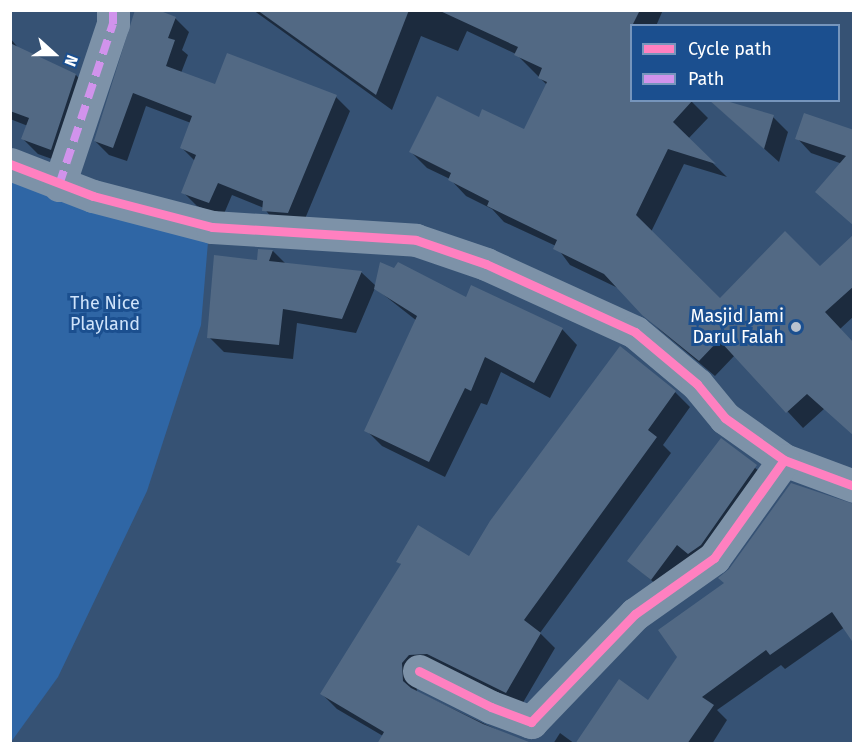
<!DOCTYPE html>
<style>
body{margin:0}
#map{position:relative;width:864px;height:754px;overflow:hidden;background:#365274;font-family:"Fira Sans",sans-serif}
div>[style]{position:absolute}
.green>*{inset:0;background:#2f66a5}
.shadow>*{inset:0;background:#0007}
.building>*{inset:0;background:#526984}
.minor>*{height:33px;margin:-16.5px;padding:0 16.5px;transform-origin:16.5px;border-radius:16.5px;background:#7d92a8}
.quiet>*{height:8px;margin-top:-4px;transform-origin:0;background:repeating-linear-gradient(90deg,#d193ec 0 15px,transparent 0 23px)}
.cycleway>*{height:9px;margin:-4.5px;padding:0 4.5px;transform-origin:4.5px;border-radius:4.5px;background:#ff80c0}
.dots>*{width:16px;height:16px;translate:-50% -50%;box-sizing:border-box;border:3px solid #1b4f8f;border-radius:50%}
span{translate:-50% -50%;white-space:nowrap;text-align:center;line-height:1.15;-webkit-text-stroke:6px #1b4f8f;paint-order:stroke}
.park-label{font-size:18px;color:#cfe3fa}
.poi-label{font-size:18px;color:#fff}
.right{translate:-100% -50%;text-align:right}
.frame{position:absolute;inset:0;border:12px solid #fff;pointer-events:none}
.legend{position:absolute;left:630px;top:24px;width:210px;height:78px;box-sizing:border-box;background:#1b4f8f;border:2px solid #7695bc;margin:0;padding:8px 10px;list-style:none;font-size:18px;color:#fff}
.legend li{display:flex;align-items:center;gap:12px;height:30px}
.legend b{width:30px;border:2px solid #7695bc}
.north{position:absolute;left:24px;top:24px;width:60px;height:60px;-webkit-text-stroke:4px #1b4f8f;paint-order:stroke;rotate:111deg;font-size:16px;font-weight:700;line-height:24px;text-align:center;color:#fff}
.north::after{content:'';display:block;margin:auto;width:21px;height:27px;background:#fff;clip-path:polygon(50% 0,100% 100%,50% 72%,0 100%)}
</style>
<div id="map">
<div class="green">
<i style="clip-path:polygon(11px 178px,208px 242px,201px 325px,147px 491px,58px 677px,11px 742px)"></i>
</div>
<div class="shadow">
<i style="clip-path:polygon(253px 10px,663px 10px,656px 26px,632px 26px,632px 100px,692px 102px,708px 118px,688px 139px,727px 177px,684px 164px,651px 232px,720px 300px,820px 268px,854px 262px,854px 316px,840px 329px,824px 409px,803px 428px,735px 355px,715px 376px,660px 330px,620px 289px,570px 265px,556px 246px,504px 222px,492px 209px,466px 196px,450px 179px,427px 168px,411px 152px,479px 119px,525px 131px,547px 85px,516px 54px,467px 31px,458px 51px,421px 36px,392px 110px)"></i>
<i style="clip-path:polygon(175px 18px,189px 32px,182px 50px,188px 55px,181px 73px,215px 86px,228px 55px,336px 97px,350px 111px,302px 226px,277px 225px,264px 208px,232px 195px,223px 216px,197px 206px,183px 192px,195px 161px,182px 148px,191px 123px,146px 106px,127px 161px,109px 155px,95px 141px)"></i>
<i style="clip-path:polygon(10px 38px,20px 50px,76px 75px,90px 90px,66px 164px,38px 154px,23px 139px,28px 126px,10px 119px)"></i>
<i style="clip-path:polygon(710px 100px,773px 117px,788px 132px,779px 162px)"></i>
<i style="clip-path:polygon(854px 131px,854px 168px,811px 153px,797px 138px)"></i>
<i style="clip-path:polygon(259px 250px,273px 251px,286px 264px,361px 272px,376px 286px,467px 299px,562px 329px,577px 345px,550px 398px,501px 372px,487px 405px,481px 403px,445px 477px,382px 446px,366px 430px,417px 321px,375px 288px,356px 333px,297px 323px,293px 359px,224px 352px,209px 337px,258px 261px)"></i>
<i style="clip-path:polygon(675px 392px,690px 407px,663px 445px,671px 453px,540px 633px,555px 648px,521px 706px,416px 678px,417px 692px,527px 744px,383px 736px,337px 709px,322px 694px,402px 565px,398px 561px,470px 558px)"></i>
<i style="clip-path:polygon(721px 440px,771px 481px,666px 593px,629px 561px)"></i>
<i style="clip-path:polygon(791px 484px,845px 627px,785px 669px,781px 665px,717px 710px,727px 720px,712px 744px,577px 744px,648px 702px,726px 583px,730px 570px)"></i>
<i style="clip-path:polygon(560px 733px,575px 744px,553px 744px)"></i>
</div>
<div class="building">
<i style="clip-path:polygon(135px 10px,158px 10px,176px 17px,168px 38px,175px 40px,166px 66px,215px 84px,227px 53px,337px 95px,288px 213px,262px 211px,263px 201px,218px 183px,209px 203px,181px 193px,196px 155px,180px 148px,192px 116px,133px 93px,113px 148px,94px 141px)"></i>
<i style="clip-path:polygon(257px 10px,409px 10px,376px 95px)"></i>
<i style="clip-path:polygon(438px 10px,640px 10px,632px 26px,632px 100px,693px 100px,673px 122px,716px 164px,668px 149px,636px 215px,720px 298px,785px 231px,820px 266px,854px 234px,854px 286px,825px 312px,854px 343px,854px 436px,807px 394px,786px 413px,719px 340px,699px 361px,642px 315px,604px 274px,553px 249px,557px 240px,487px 206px,489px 201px,448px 180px,451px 173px,409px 152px,437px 96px,479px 117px,482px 109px,524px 129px,547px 82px,538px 78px,542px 68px,514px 55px,518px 47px)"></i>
<i style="clip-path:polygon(10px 43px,76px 74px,51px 150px,21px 139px,29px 118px,10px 111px)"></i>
<i style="clip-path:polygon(709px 100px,723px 100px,774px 115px,764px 149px)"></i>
<i style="clip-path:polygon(804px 113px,854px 130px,854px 226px,815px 192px,846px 156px,795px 139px)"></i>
<i style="clip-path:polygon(258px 249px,273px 250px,269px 261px,362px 271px,342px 319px,283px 309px,279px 345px,207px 338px,214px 255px,257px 260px)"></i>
<i style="clip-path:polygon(380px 262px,394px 268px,398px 262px,466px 297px,471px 285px,563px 328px,534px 383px,485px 357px,471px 391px,465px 388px,429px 462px,364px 431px,417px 316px,374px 289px)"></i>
<i style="clip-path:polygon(620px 346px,676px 391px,648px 430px,657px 437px,524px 620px,541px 633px,506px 693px,427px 654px,409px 655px,402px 663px,403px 681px,411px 688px,483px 724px,534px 744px,377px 744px,384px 732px,320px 694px,401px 564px,396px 562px,418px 525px,469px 556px,490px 521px)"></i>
<i style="clip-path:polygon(721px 438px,757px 465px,701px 545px,688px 554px,677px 545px,651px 580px,627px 561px)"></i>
<i style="clip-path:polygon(791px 483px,854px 504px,854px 644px,832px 612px,770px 655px,766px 650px,702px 697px,714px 705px,687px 744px,575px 744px,619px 679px,648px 700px,677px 657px,658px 630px,724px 583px,718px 578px,729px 569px)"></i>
</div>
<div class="minor">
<i style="left:10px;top:164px;width:89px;rotate:21.1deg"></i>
<i style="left:93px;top:196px;width:123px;rotate:14.6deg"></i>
<i style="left:212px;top:227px;width:204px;rotate:3.6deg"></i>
<i style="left:416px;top:240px;width:74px;rotate:18.9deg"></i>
<i style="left:486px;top:264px;width:164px;rotate:24.5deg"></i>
<i style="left:635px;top:332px;width:81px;rotate:40deg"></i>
<i style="left:697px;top:384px;width:44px;rotate:50.5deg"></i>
<i style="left:725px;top:418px;width:72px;rotate:35.4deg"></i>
<i style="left:784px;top:460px;width:75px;rotate:20.4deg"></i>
<i style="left:59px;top:185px;width:170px;rotate:-71.5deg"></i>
<i style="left:113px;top:24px;width:14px;rotate:-90deg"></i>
<i style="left:419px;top:671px;width:80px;rotate:26.6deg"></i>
<i style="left:491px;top:707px;width:43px;rotate:20.6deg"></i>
<i style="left:531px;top:722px;width:150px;rotate:-46.1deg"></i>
<i style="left:635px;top:614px;width:97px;rotate:-35.3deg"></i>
<i style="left:714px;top:558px;width:120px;rotate:-54.5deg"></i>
</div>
<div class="quiet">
<i style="left:59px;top:185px;width:170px;rotate:-71.5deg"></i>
<i style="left:113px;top:24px;width:14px;rotate:-90deg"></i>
</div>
<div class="cycleway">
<i style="left:10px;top:164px;width:89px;rotate:21.1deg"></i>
<i style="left:93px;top:196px;width:123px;rotate:14.6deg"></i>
<i style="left:212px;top:227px;width:204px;rotate:3.6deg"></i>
<i style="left:416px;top:240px;width:74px;rotate:18.9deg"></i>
<i style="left:486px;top:264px;width:164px;rotate:24.5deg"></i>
<i style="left:635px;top:332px;width:81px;rotate:40deg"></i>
<i style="left:697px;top:384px;width:44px;rotate:50.5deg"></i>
<i style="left:725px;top:418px;width:72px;rotate:35.4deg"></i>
<i style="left:784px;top:460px;width:75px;rotate:20.4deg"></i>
<i style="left:419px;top:671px;width:80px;rotate:26.6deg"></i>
<i style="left:491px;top:707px;width:43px;rotate:20.6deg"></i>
<i style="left:531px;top:722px;width:150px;rotate:-46.1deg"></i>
<i style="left:635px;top:614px;width:97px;rotate:-35.3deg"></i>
<i style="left:714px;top:558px;width:120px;rotate:-54.5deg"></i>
</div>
<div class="dots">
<i style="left:796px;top:327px;background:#b9c2ce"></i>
</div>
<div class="park-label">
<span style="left:105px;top:314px">The Nice<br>Playland</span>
</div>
<div class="poi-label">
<span class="right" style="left:784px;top:327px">Masjid Jami<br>Darul Falah</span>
</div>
<div class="frame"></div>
<ul class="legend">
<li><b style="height:8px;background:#ff80c0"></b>Cycle path</li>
<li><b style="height:8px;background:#d193ec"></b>Path</li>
</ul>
<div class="north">N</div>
</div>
